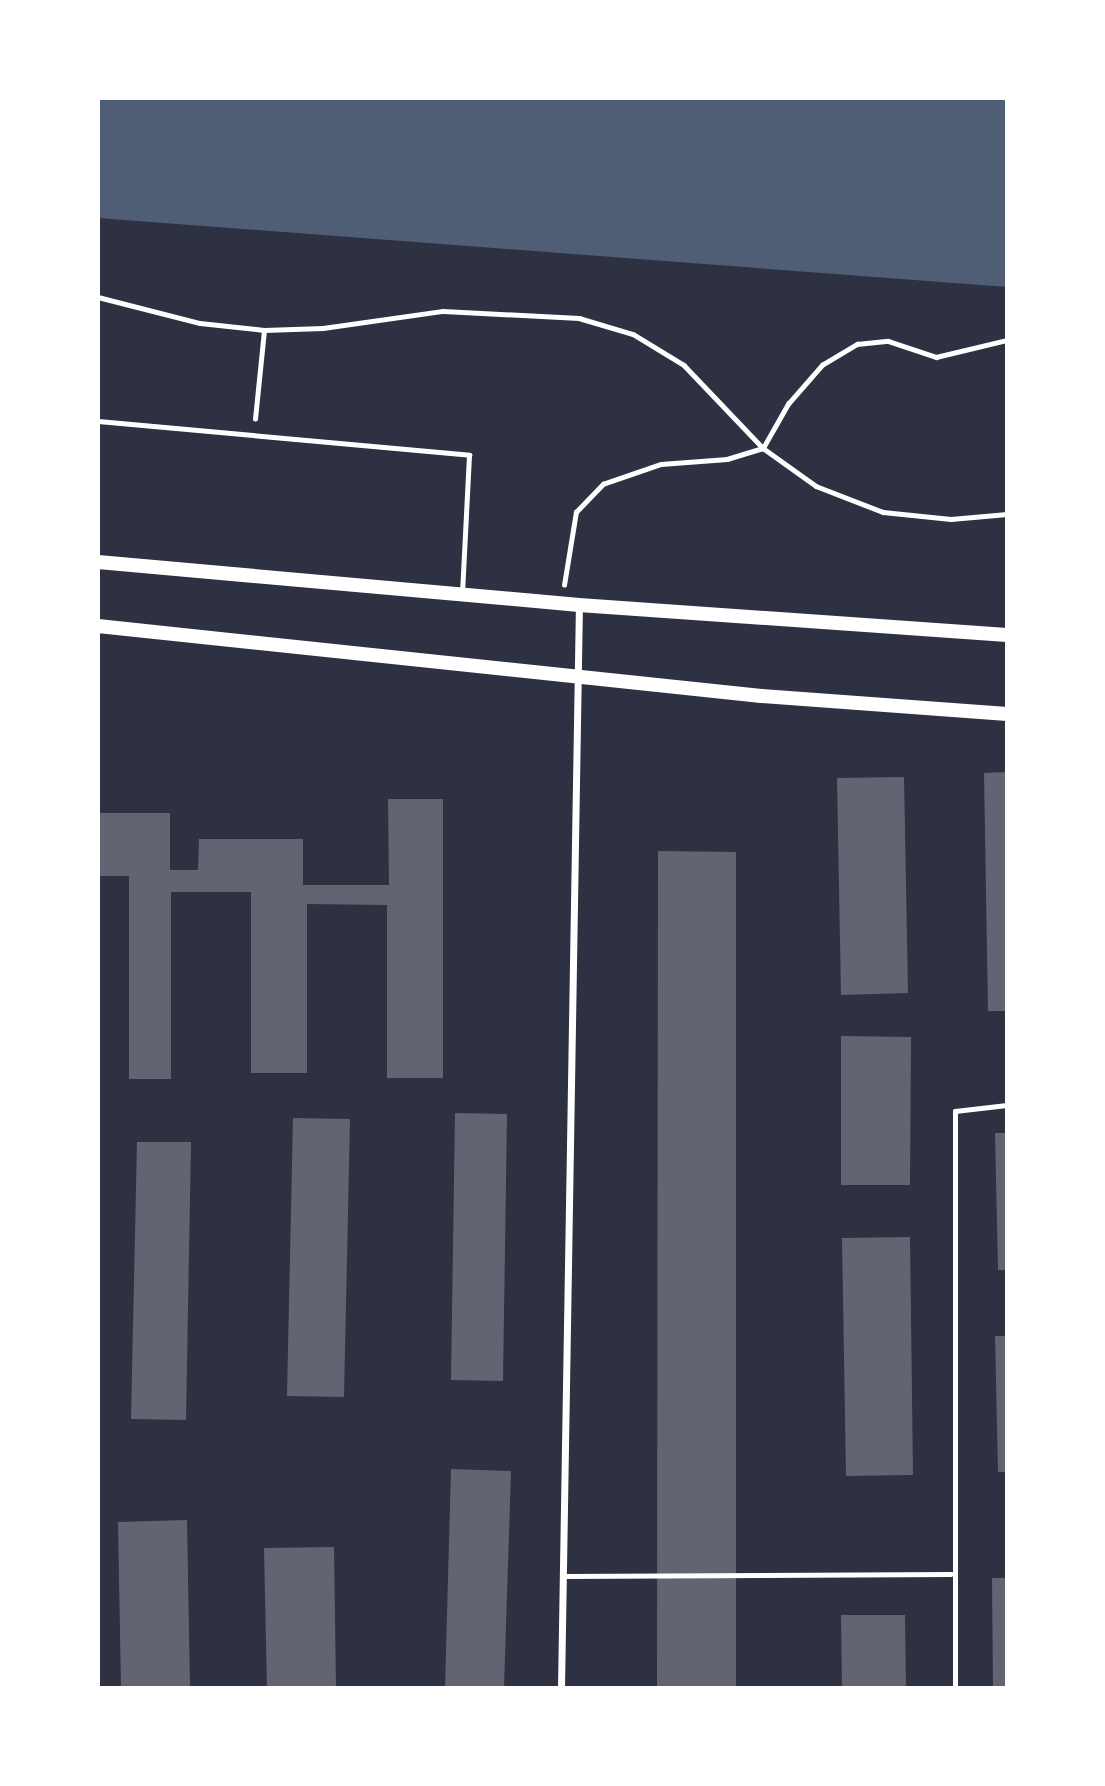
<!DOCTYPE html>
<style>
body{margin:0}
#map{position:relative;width:1105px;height:1786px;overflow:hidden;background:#2d3142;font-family:Helvetica,sans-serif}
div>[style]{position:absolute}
.water>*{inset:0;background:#4f5d75}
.building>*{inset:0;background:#626471}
.path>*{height:4.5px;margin:-2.25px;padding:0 2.25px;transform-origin:2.25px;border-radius:2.25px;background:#fff}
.service>*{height:5px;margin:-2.5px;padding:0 2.5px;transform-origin:2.5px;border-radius:2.5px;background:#fff}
.minor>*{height:7px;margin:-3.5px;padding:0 3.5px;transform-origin:3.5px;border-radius:3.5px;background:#fff}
.secondary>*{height:14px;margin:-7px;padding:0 7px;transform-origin:7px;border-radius:7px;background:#fff}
span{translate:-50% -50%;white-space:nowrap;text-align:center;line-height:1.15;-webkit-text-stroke:7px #fff;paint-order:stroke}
.frame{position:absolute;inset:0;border:100px solid #fff;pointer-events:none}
</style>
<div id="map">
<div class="water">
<i style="clip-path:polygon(98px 98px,1007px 98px,1007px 287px,98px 218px)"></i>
</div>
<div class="building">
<i style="clip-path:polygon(1007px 772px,1007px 1011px,988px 1011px,984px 773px)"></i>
<i style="clip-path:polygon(904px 777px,908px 993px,841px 995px,837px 778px)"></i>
<i style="clip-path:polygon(388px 799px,443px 799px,443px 1078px,387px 1078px,387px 905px,307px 904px,307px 1073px,251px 1073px,251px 892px,171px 892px,171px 1079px,129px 1079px,129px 876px,98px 876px,98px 813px,170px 813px,170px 870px,198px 870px,199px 839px,303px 839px,303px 885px,389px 885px)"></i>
<i style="clip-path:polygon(658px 851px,736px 852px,736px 1688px,657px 1688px)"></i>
<i style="clip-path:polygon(841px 1036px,911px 1037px,910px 1185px,841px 1185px)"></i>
<i style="clip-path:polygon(455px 1113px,507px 1114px,503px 1381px,451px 1380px)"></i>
<i style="clip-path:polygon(293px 1118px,350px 1119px,344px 1397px,287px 1396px)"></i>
<i style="clip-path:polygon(995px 1133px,1007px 1133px,1007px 1270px,998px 1270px)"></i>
<i style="clip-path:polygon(137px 1142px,191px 1142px,186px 1420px,131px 1419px)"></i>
<i style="clip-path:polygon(910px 1237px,913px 1475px,846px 1476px,842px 1238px)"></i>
<i style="clip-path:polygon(995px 1336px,1007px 1336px,1007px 1472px,998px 1472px)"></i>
<i style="clip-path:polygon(451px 1469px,511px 1471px,504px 1688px,445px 1688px)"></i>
<i style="clip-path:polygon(187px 1520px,190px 1688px,121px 1688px,118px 1522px)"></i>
<i style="clip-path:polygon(334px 1547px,336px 1688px,267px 1688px,264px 1548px)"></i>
<i style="clip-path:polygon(992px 1578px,1007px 1578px,1007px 1688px,993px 1688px)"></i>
<i style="clip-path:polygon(841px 1615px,905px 1615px,906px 1688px,842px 1688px)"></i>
</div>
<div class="path">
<i style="left:98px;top:297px;width:105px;rotate:14.3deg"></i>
<i style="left:200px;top:323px;width:64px;rotate:6.2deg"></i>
<i style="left:264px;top:330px;width:59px;rotate:-1.9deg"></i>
<i style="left:323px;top:328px;width:121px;rotate:-8.1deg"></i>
<i style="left:443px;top:311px;width:136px;rotate:2.9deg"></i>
<i style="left:579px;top:318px;width:56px;rotate:16.5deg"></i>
<i style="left:633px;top:334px;width:60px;rotate:31.3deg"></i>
<i style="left:684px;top:365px;width:115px;rotate:46.4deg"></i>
<i style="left:763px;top:448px;width:65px;rotate:35.6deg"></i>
<i style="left:816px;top:486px;width:72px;rotate:21.2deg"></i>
<i style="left:883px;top:512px;width:68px;rotate:5.9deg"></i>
<i style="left:951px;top:519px;width:56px;rotate:-5.1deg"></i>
<i style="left:255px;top:419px;width:89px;rotate:-84.2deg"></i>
<i style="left:564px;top:585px;width:74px;rotate:-80.7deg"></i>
<i style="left:576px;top:512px;width:39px;rotate:-46deg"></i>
<i style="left:603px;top:484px;width:61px;rotate:-19deg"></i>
<i style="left:661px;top:464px;width:66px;rotate:-4.3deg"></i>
<i style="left:727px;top:459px;width:38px;rotate:-17deg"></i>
<i style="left:763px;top:448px;width:51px;rotate:-60.4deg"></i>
<i style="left:788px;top:404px;width:52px;rotate:-48.9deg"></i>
<i style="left:822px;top:365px;width:41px;rotate:-31deg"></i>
<i style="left:857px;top:344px;width:31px;rotate:-6deg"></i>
<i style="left:888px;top:341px;width:51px;rotate:18.4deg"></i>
<i style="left:936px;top:357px;width:73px;rotate:-13.5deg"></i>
</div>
<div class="service">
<i style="left:98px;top:421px;width:373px;rotate:5.2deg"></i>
<i style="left:469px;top:455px;width:139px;rotate:92.9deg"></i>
<i style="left:563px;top:1576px;width:388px;rotate:-0.3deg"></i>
<i style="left:955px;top:1688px;width:577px;rotate:-90deg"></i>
<i style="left:955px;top:1111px;width:52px;rotate:-6.6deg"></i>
</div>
<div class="minor">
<i style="left:561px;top:1688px;width:1083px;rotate:-89.05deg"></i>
</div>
<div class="secondary">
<i style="left:98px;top:562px;width:483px;rotate:5.1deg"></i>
<i style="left:579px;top:605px;width:429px;rotate:4deg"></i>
<i style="left:98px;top:626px;width:667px;rotate:6.03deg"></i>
<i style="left:761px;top:696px;width:247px;rotate:4.2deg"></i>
</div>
<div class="frame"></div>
</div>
